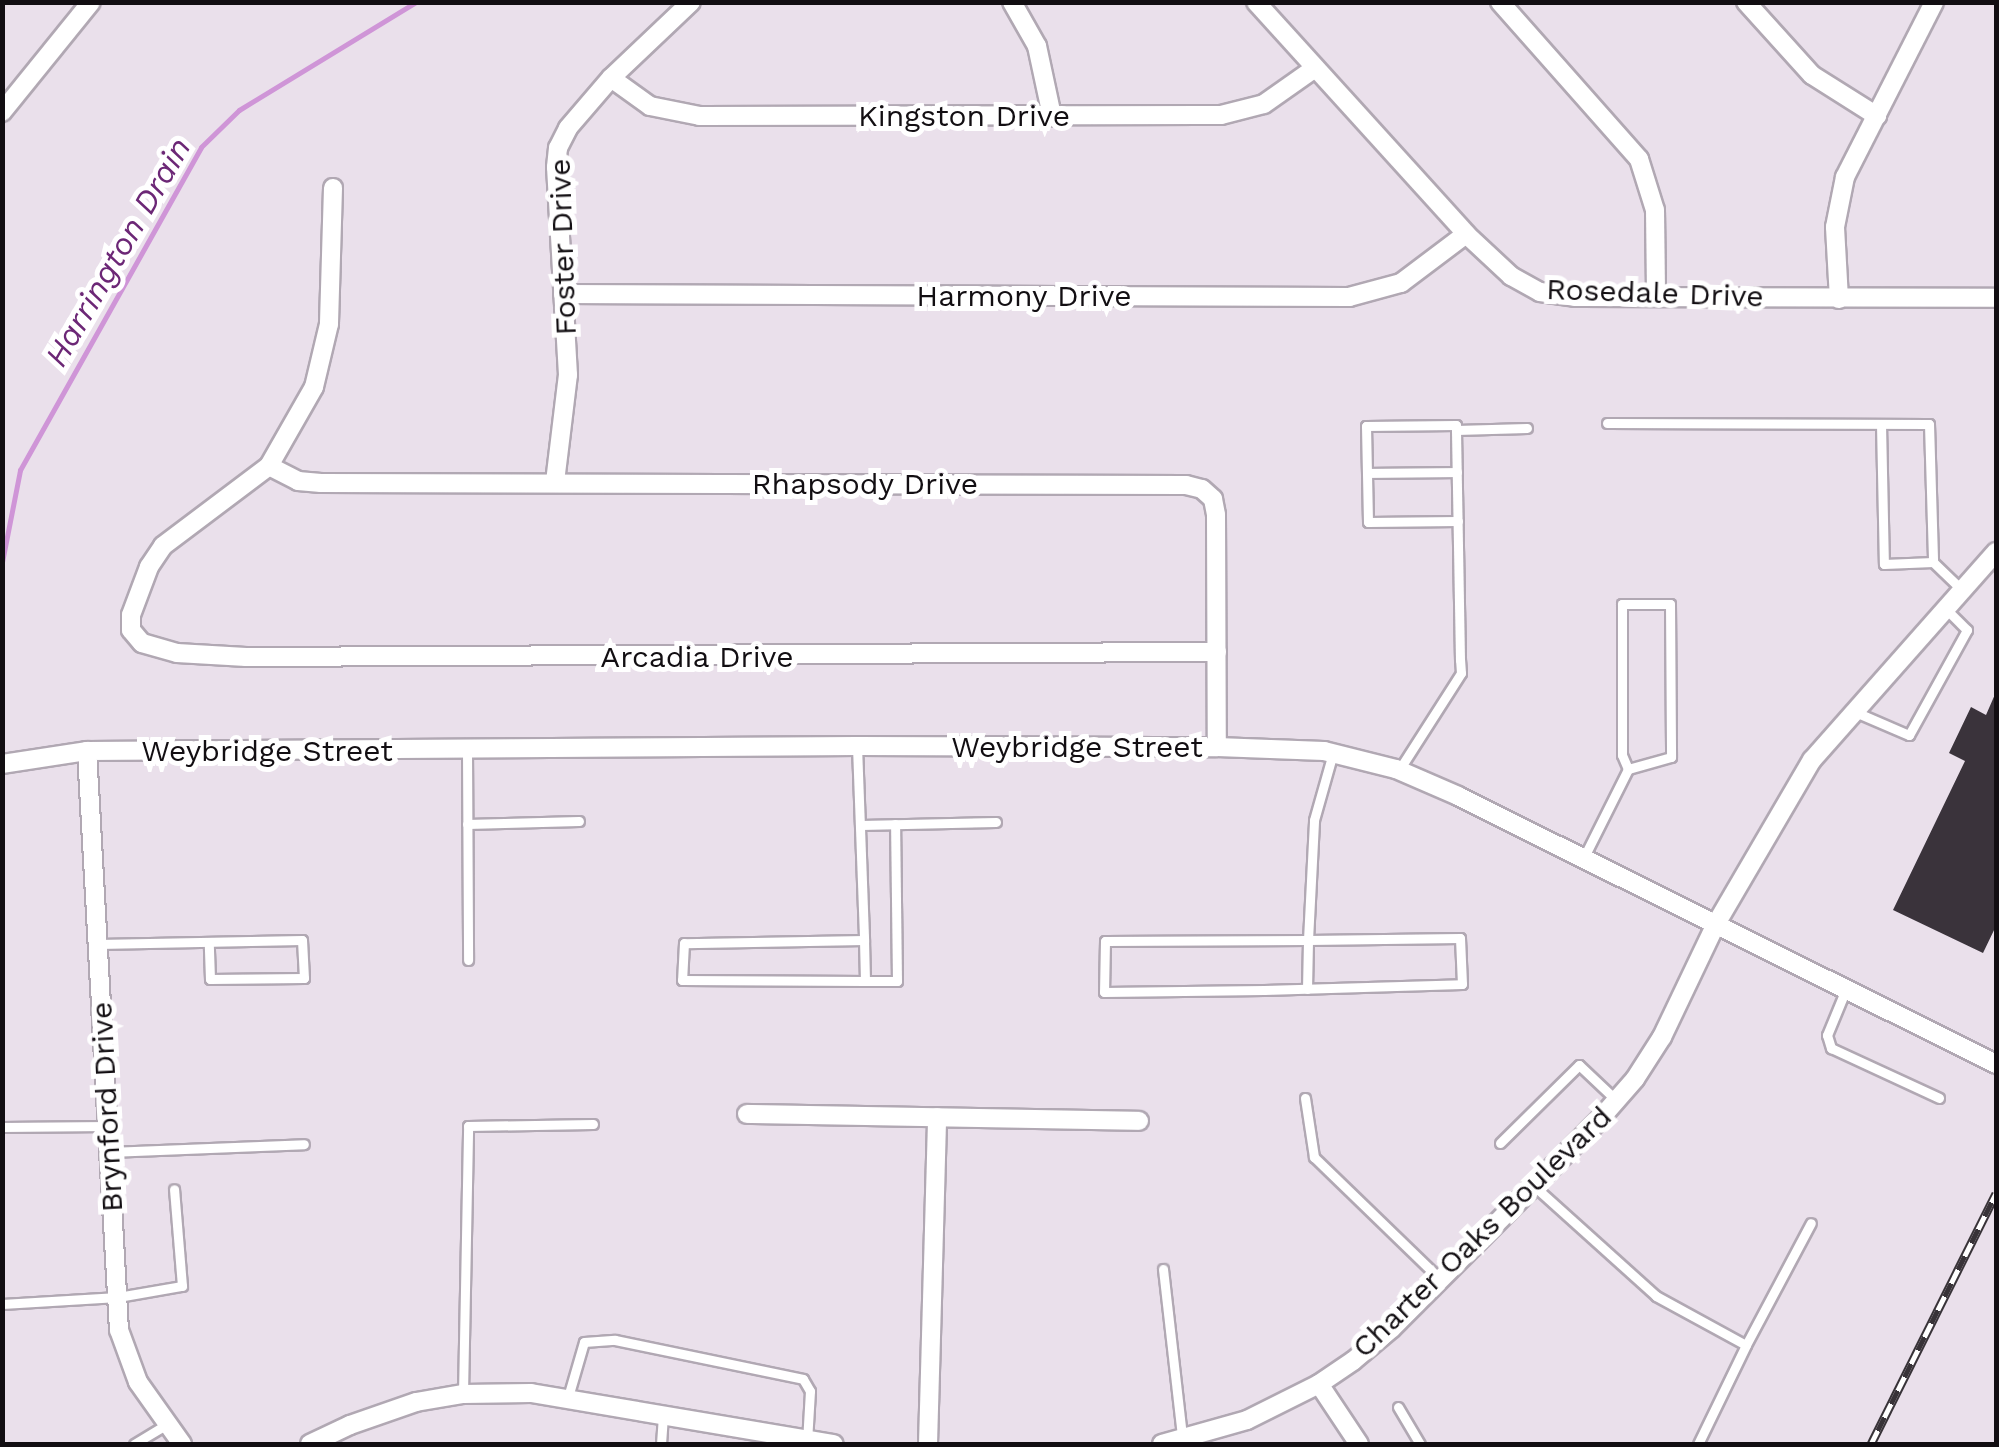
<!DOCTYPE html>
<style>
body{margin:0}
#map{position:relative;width:1999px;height:1447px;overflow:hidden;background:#eae0eb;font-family:"Work Sans",sans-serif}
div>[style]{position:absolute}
.stream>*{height:5px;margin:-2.5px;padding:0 2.5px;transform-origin:2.5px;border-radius:2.5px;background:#cf95d7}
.building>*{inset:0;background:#3a333b}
.roads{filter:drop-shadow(2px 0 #b1a8b3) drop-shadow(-2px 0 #b1a8b3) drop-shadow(0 2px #b1a8b3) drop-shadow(0 -2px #b1a8b3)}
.service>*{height:9px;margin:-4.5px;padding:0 4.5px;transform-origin:4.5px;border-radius:4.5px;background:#fff}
.minor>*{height:18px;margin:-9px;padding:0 9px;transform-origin:9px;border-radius:9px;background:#fff}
.rail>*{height:9px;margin-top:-4.5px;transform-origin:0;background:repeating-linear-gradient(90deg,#fff 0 15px,#383338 0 30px);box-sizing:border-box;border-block:2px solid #383338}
span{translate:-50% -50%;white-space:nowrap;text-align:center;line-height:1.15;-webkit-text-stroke:10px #fff;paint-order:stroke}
.street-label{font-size:30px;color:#120e12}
.water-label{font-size:32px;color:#6c2776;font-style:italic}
.frame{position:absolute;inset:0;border:5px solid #120e12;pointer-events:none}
</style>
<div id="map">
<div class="stream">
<i style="left:2px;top:562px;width:94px;rotate:-78.9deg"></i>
<i style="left:20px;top:470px;width:370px;rotate:-60.7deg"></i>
<i style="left:201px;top:147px;width:53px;rotate:-44.2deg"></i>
<i style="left:239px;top:110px;width:207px;rotate:-31.4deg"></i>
</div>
<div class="building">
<i style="clip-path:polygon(1996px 692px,1996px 926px,1983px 953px,1893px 910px,1965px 761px,1949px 753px,1971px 707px,1986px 715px)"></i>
</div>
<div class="roads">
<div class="service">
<i style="left:1607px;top:423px;width:322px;rotate:0.2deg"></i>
<i style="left:1929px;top:424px;width:138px;rotate:88.3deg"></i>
<i style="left:1933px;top:562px;width:40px;rotate:44deg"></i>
<i style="left:1881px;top:424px;width:140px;rotate:88.8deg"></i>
<i style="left:1884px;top:564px;width:49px;rotate:-2.3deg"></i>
<i style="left:1456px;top:430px;width:71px;rotate:-1.6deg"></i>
<i style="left:1367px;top:473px;width:90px;rotate:-0.6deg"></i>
<i style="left:1853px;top:711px;width:61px;rotate:23.2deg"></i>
<i style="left:1909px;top:735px;width:120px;rotate:-61.1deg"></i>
<i style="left:1967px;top:630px;width:31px;rotate:-135deg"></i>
<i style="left:857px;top:746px;width:194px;rotate:87.9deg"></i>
<i style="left:864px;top:940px;width:180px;rotate:179deg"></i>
<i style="left:684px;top:943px;width:37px;rotate:93deg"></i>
<i style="left:682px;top:980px;width:183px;rotate:0.3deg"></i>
<i style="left:865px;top:981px;width:41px;rotate:-91.4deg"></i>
<i style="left:467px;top:751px;width:209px;rotate:89.7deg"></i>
<i style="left:1399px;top:770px;width:115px;rotate:-57.4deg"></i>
<i style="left:1461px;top:673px;width:13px;rotate:-94deg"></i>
<i style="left:1460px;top:660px;width:235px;rotate:-91deg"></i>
<i style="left:1456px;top:425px;width:90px;rotate:179.4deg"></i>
<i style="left:1366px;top:426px;width:96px;rotate:88.8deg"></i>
<i style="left:1368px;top:522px;width:90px;rotate:-0.6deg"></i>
<i style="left:467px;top:824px;width:112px;rotate:-1.5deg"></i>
<i style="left:861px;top:825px;width:135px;rotate:-1.3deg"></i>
<i style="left:1583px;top:859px;width:101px;rotate:-63.4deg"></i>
<i style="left:1628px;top:769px;width:15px;rotate:-113deg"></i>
<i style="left:1622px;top:755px;width:151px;rotate:-90deg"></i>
<i style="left:1622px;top:604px;width:48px"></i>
<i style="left:1670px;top:604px;width:153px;rotate:89.6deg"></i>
<i style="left:1671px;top:757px;width:45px;rotate:164.4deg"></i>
<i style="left:98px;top:944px;width:204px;rotate:-1.1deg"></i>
<i style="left:302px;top:940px;width:38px;rotate:87deg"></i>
<i style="left:304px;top:978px;width:94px;rotate:179.4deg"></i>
<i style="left:210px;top:979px;width:37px;rotate:-92deg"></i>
<i style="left:865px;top:981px;width:32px"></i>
<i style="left:897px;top:981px;width:157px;rotate:-90.7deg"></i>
<i style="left:1307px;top:989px;width:49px;rotate:-88.8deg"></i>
<i style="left:1308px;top:940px;width:203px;rotate:179.7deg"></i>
<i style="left:1105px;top:941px;width:51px;rotate:91.1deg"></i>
<i style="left:1104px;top:992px;width:160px;rotate:-0.7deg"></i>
<i style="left:1264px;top:990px;width:198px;rotate:-1.7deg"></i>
<i style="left:1462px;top:984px;width:46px;rotate:-92.5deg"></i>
<i style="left:1460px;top:938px;width:152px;rotate:179.2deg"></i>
<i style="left:1308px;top:940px;width:120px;rotate:-87.1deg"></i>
<i style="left:1314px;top:820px;width:70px;rotate:-74.2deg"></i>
<i style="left:1846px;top:989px;width:50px;rotate:112.4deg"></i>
<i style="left:1827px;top:1035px;width:14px;rotate:73deg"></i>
<i style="left:1831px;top:1048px;width:119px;rotate:24.8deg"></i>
<i style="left:1305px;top:1098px;width:60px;rotate:81.3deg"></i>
<i style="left:1314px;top:1157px;width:177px;rotate:44.1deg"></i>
<i style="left:2px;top:1127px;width:106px;rotate:-0.5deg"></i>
<i style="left:1500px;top:1143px;width:111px;rotate:-44.6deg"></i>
<i style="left:1579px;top:1065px;width:51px;rotate:43.4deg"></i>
<i style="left:109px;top:1152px;width:195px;rotate:-2.3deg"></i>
<i style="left:1534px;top:1186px;width:164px;rotate:42deg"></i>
<i style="left:1656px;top:1296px;width:102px;rotate:28.6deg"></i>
<i style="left:1746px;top:1345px;width:138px;rotate:-62deg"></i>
<i style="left:1163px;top:1269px;width:169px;rotate:83.5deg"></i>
<i style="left:2px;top:1304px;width:116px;rotate:-3.5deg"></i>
<i style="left:118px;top:1297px;width:65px;rotate:-9.8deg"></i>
<i style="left:182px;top:1286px;width:97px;rotate:-94.7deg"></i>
<i style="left:463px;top:1394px;width:268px;rotate:-88.9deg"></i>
<i style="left:468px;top:1126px;width:125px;rotate:-0.9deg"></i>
<i style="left:568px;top:1397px;width:57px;rotate:-73.8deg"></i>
<i style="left:584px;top:1342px;width:31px;rotate:-4deg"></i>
<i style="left:615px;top:1340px;width:192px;rotate:11.7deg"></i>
<i style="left:803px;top:1379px;width:14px;rotate:60deg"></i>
<i style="left:810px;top:1391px;width:51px;rotate:93.4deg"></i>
<i style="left:1398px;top:1407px;width:43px;rotate:59.3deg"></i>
<i style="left:134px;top:1444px;width:39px;rotate:-31deg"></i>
<i style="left:661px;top:1444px;width:30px;rotate:-86deg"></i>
<i style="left:1698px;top:1444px;width:110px;rotate:-64.1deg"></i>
</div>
<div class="minor">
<i style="left:1012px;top:2px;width:51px;rotate:60.4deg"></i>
<i style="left:1037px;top:46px;width:72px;rotate:77.9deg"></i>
<i style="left:1256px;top:2px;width:313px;rotate:47.8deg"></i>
<i style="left:1466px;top:234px;width:62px;rotate:43deg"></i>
<i style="left:1511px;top:276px;width:33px;rotate:29deg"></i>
<i style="left:1540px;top:292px;width:35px;rotate:8deg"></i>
<i style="left:1575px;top:297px;width:421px;rotate:0.1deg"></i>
<i style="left:1500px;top:2px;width:210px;rotate:48.5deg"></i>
<i style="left:1639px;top:159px;width:53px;rotate:72.6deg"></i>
<i style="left:1655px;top:210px;width:87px;rotate:89.3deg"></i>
<i style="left:1746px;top:2px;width:98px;rotate:47.9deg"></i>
<i style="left:1812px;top:75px;width:77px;rotate:32.2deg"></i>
<i style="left:611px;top:78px;width:48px;rotate:35.7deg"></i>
<i style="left:650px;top:106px;width:51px;rotate:11.3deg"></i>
<i style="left:700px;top:116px;width:521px;rotate:-0.11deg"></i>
<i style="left:1221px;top:115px;width:44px;rotate:-14.3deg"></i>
<i style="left:1264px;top:104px;width:62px;rotate:-35.2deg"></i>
<i style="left:2px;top:112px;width:141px;rotate:-51deg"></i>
<i style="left:333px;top:188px;width:136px;rotate:91.7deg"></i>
<i style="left:329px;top:324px;width:65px;rotate:103.4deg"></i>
<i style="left:314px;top:387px;width:91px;rotate:119.7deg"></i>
<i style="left:269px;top:466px;width:133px;rotate:143deg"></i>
<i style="left:163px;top:546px;width:25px;rotate:124deg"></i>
<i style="left:149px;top:567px;width:51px;rotate:110.6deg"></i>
<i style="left:131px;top:615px;width:15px;rotate:90deg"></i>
<i style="left:131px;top:630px;width:17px;rotate:50deg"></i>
<i style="left:142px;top:643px;width:36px;rotate:16deg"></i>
<i style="left:177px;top:653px;width:69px;rotate:3.3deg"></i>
<i style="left:246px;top:657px;width:971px;rotate:-0.3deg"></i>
<i style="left:563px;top:294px;width:786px;rotate:0.22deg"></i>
<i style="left:1349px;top:297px;width:54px;rotate:-15.1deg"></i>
<i style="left:1401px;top:283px;width:81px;rotate:-37deg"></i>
<i style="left:1839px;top:299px;width:72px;rotate:-93.2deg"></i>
<i style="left:1835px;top:227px;width:51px;rotate:-78.7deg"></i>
<i style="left:1845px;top:177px;width:196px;rotate:-63deg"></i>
<i style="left:269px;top:466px;width:33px;rotate:27deg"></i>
<i style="left:298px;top:481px;width:23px;rotate:5deg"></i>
<i style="left:321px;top:483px;width:865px;rotate:0.13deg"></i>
<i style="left:1186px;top:485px;width:16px;rotate:14deg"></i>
<i style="left:1202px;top:489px;width:15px;rotate:42deg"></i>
<i style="left:1213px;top:499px;width:16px;rotate:79deg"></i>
<i style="left:1216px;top:515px;width:232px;rotate:89.8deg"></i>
<i style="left:555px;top:482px;width:108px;rotate:-83.1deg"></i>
<i style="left:568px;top:375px;width:208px;rotate:-93.3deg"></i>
<i style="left:556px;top:167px;width:19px;rotate:-84deg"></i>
<i style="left:558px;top:148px;width:22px;rotate:-63deg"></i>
<i style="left:568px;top:128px;width:66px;rotate:-49.3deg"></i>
<i style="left:611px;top:78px;width:110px;rotate:-43.5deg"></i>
<i style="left:87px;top:751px;width:580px;rotate:86.84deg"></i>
<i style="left:119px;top:1330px;width:55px;rotate:69.9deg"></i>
<i style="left:138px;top:1382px;width:76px;rotate:54.6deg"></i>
<i style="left:2px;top:764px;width:86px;rotate:-8.7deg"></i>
<i style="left:87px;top:751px;width:770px;rotate:-0.37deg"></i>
<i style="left:857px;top:746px;width:360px;rotate:0.2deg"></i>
<i style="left:1217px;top:747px;width:107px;rotate:2.1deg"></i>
<i style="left:1324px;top:751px;width:74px;rotate:14deg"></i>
<i style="left:1396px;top:769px;width:68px;rotate:23.5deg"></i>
<i style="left:1458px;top:796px;width:601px;rotate:26.48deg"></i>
<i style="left:747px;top:1114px;width:392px;rotate:1deg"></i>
<i style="left:1319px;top:1384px;width:72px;rotate:56.3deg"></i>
<i style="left:310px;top:1444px;width:44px;rotate:-25.4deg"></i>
<i style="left:350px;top:1425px;width:70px;rotate:-19.2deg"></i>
<i style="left:416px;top:1402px;width:48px;rotate:-9.7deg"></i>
<i style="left:463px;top:1394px;width:68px;rotate:-0.8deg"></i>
<i style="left:531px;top:1393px;width:307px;rotate:9.6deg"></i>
<i style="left:928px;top:1444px;width:327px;rotate:-88.4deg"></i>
<i style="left:1162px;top:1444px;width:88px;rotate:-15.8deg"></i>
<i style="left:1247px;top:1420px;width:80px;rotate:-26.6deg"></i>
<i style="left:1319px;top:1384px;width:41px;rotate:-34.1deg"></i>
<i style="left:1353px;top:1361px;width:51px;rotate:-40.2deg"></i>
<i style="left:1392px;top:1328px;width:295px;rotate:-45.1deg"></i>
<i style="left:1600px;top:1119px;width:53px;rotate:-48.8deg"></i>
<i style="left:1635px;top:1079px;width:50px;rotate:-57.3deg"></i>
<i style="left:1662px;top:1037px;width:125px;rotate:-64.5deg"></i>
<i style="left:1716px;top:924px;width:190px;rotate:-59.7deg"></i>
<i style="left:1812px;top:760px;width:278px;rotate:-48.5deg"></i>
</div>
</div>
<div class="rail">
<i style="left:1871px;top:1444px;width:280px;rotate:-63.5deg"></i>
</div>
<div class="street-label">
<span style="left:964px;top:116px">Kingston Drive</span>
<span style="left:563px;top:247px;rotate:-92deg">Foster Drive</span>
<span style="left:1655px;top:293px;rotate:2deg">Rosedale Drive</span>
<span style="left:1024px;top:296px">Harmony Drive</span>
<span style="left:865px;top:484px">Rhapsody Drive</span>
<span style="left:697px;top:657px">Arcadia Drive</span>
<span style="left:1077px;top:747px">Weybridge Street</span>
<span style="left:267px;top:751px">Weybridge Street</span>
<span style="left:107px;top:1107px;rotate:-93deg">Brynford Drive</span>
<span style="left:1482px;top:1232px;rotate:-44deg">Charter Oaks Boulevard</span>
</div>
<div class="water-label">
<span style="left:118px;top:252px;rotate:-60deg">Harrington Drain</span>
</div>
<div class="frame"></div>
</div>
